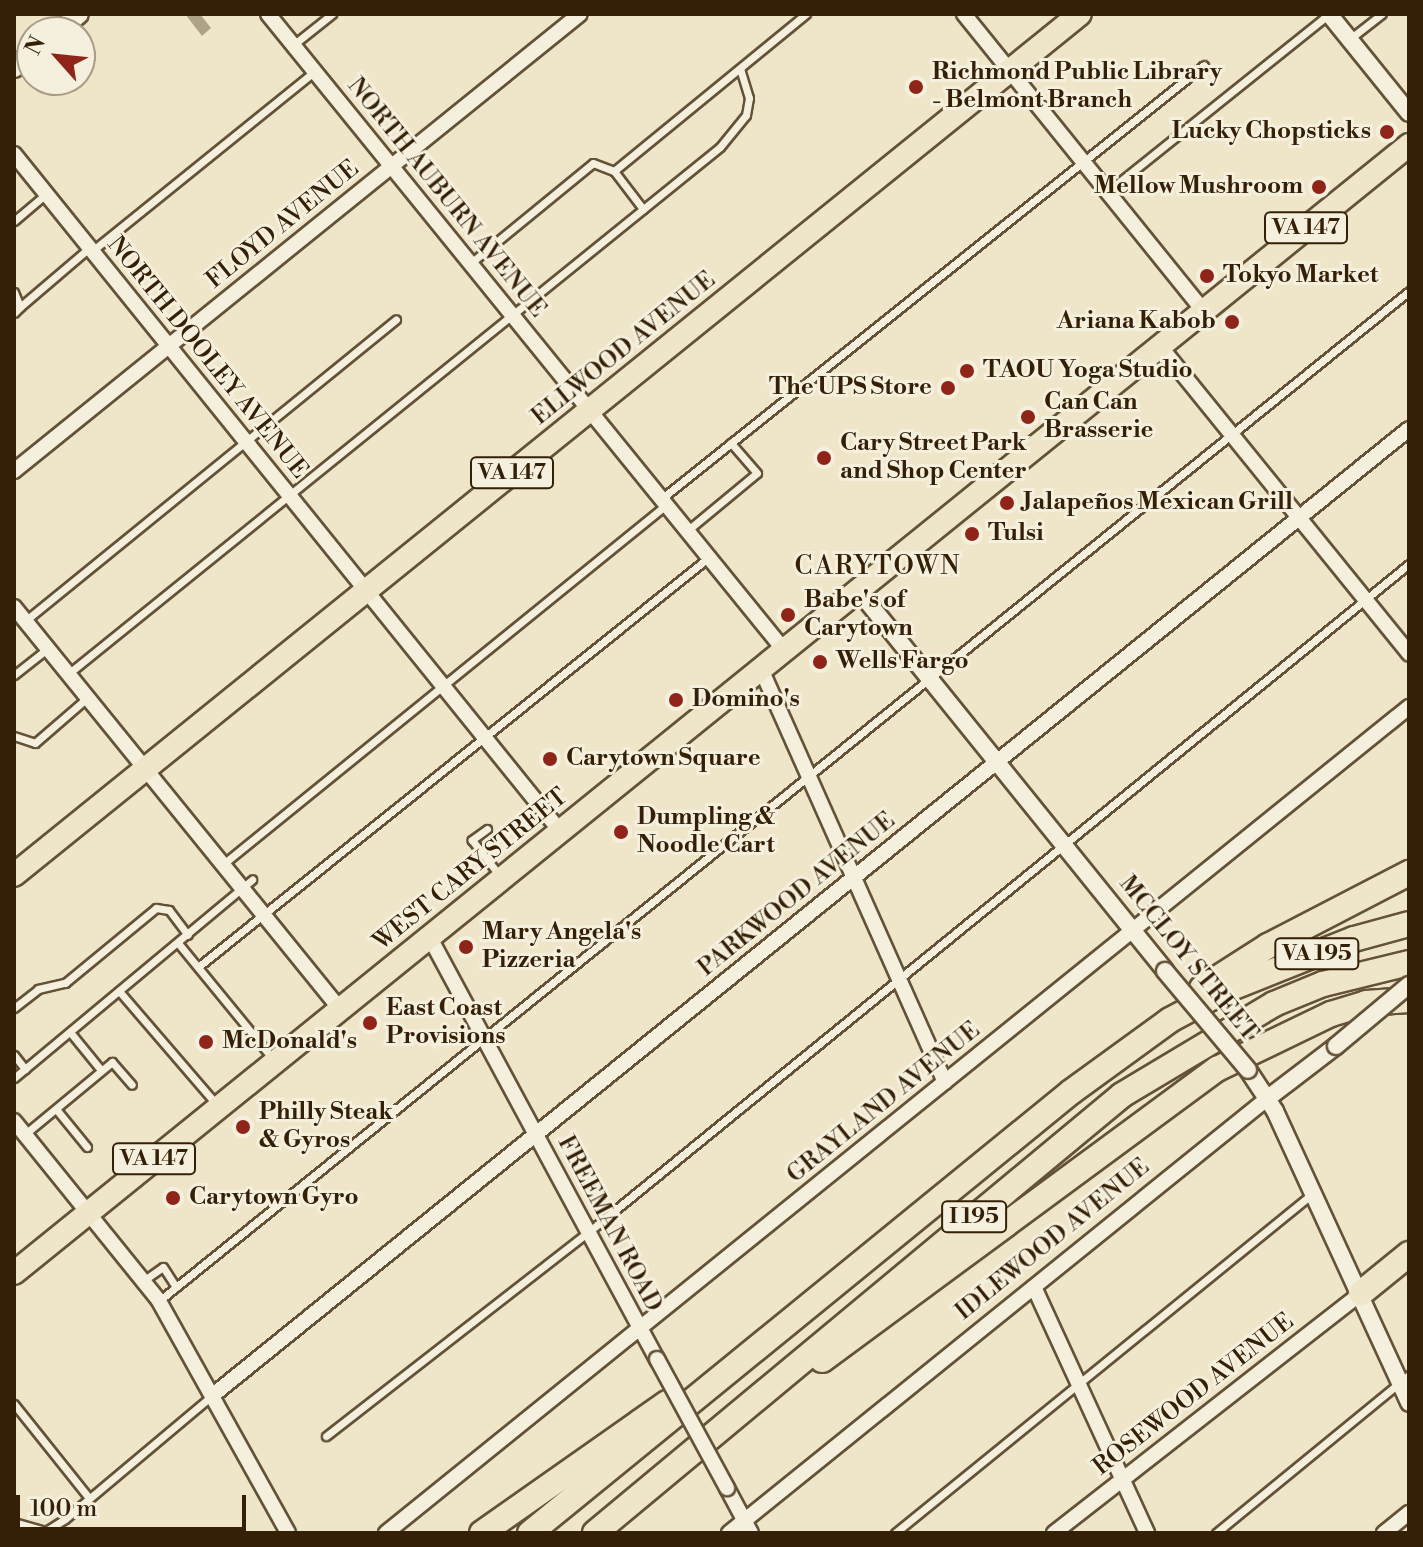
<!DOCTYPE html>
<meta charset="utf-8">
<style>
body{margin:0}
#map{position:relative;width:1423px;height:1547px;overflow:hidden;background:#efe6ca;font-family:"Libre Bodoni",serif}
div>[style]{position:absolute}
.water>*{inset:0;background:#afa387}
.roads{filter:drop-shadow(2px 0 #635237) drop-shadow(-2px 0 #635237) drop-shadow(0 2px #635237) drop-shadow(0 -2px #635237)}
.service>*{height:7px;margin:-3.5px;padding:0 3.5px;transform-origin:3.5px;border-radius:3.5px;background:#f5efdd}
.minor>*{height:14px;margin:-7px;padding:0 7px;transform-origin:7px;border-radius:7px;background:#f5efdd}
.tertiary>*{height:16px;margin:-8px;padding:0 8px;transform-origin:8px;border-radius:8px;background:#f5efdd}
.secondary>*{height:18px;margin:-9px;padding:0 9px;transform-origin:9px;border-radius:9px;background:#f5efdd}
.primary>*{height:22px;margin:-11px;padding:0 11px;transform-origin:11px;border-radius:11px;background:#efe6ca}
.motorway>*{height:24px;margin:-12px;padding:0 12px;transform-origin:12px;border-radius:12px;background:#efe6ca}
.bridges{filter:drop-shadow(2px 0 #635237) drop-shadow(-2px 0 #635237) drop-shadow(0 2px #635237) drop-shadow(0 -2px #635237)}
.minor-bridge>*{height:14px;margin:-7px;padding:0 7px;transform-origin:7px;border-radius:7px;background:#f5efdd}
.tertiary-bridge>*{height:16px;margin:-8px;padding:0 8px;transform-origin:8px;border-radius:8px;background:#f5efdd}
.dots>*{width:22px;height:22px;translate:-50% -50%;box-sizing:border-box;border:4px solid #f5efdd;border-radius:50%}
span{translate:-50% -50%;white-space:nowrap;text-align:center;line-height:1.15;-webkit-text-stroke:6px #f5efdd;paint-order:stroke}
.shield-label span{padding:2px 6px;background:#f5efdd;border:2px solid;border-radius:6px;-webkit-text-stroke-width:0}
.shield-label{font-size:22px;color:#342006;font-weight:700}
.poi-label{font-size:24px;color:#342006;font-weight:700}
.left{translate:0 -50%;text-align:left}
.right{translate:-100% -50%;text-align:right}
.street-label{font-size:24px;color:#342006}
.neighbourhood-label{font-size:26px;color:#342006;letter-spacing:2px}
.frame{position:absolute;inset:0;border:16px solid #342006;pointer-events:none}
.north{position:absolute;left:16px;top:16px;width:80px;height:80px;box-sizing:border-box;background:#f5efdd;border:2px solid #a89c87;border-radius:50%;rotate:297deg;font-size:22px;font-weight:700;line-height:32px;text-align:center;color:#342006}
.north::after{content:'';display:block;margin:auto;width:28px;height:36px;background:#8f2418;clip-path:polygon(50% 0,100% 100%,50% 72%,0 100%)}
.scale{position:absolute;left:16px;top:1495px;width:230px;height:36px;box-sizing:border-box;border:4px solid #342006;border-top:0;padding-left:10px;font-size:24px;line-height:28px;white-space:nowrap;color:#342006;-webkit-text-stroke:6px #f5efdd;paint-order:stroke}
</style>
<div id="map">
<div class="water">
<i style="clip-path:polygon(185px 14px,200px 14px,211px 28px,202px 36px)"></i>
</div>
<div class="roads">
<div class="service">
<i style="left:1351px;top:38px;width:39px;rotate:-38deg"></i>
<i style="left:293px;top:45px;width:50px;rotate:-38.5deg"></i>
<i style="left:614px;top:171px;width:48px;rotate:52.7deg"></i>
<i style="left:1107px;top:192px;width:285px;rotate:-38.7deg"></i>
<i style="left:14px;top:221px;width:42px;rotate:-40.2deg"></i>
<i style="left:92px;top:251px;width:285px;rotate:-38.9deg"></i>
<i style="left:472px;top:262px;width:156px;rotate:-39.3deg"></i>
<i style="left:593px;top:163px;width:22px;rotate:21deg"></i>
<i style="left:614px;top:171px;width:248px;rotate:-39.3deg"></i>
<i style="left:14px;top:292px;width:16px;rotate:68deg"></i>
<i style="left:20px;top:307px;width:8px;rotate:135deg"></i>
<i style="left:20px;top:307px;width:91px;rotate:-40.5deg"></i>
<i style="left:661px;top:499px;width:695px;rotate:-38.63deg"></i>
<i style="left:688px;top:530px;width:89px;rotate:-39.6deg"></i>
<i style="left:757px;top:473px;width:40px;rotate:-131deg"></i>
<i style="left:25px;top:621px;width:478px;rotate:-39.1deg"></i>
<i style="left:68px;top:674px;width:838px;rotate:-38.95deg"></i>
<i style="left:720px;top:147px;width:41px;rotate:-50.9deg"></i>
<i style="left:746px;top:115px;width:17px;rotate:-80deg"></i>
<i style="left:749px;top:98px;width:30px;rotate:-107deg"></i>
<i style="left:14px;top:675px;width:42px;rotate:-38.2deg"></i>
<i style="left:14px;top:736px;width:22px;rotate:18deg"></i>
<i style="left:35px;top:743px;width:69px;rotate:-40.9deg"></i>
<i style="left:487px;top:829px;width:19px;rotate:144deg"></i>
<i style="left:472px;top:840px;width:46px;rotate:52.1deg"></i>
<i style="left:222px;top:865px;width:572px;rotate:-39.04deg"></i>
<i style="left:178px;top:943px;width:150px;rotate:50.7deg"></i>
<i style="left:198px;top:967px;width:654px;rotate:-38.73deg"></i>
<i style="left:119px;top:991px;width:150px;rotate:49.3deg"></i>
<i style="left:14px;top:1008px;width:31px;rotate:-38deg"></i>
<i style="left:38px;top:989px;width:28px;rotate:-13deg"></i>
<i style="left:65px;top:983px;width:118px;rotate:-39.5deg"></i>
<i style="left:156px;top:908px;width:13px;rotate:9deg"></i>
<i style="left:169px;top:910px;width:31px;rotate:53deg"></i>
<i style="left:70px;top:1032px;width:49px;rotate:50.8deg"></i>
<i style="left:14px;top:1055px;width:18px;rotate:52deg"></i>
<i style="left:14px;top:1078px;width:310px;rotate:-39.8deg"></i>
<i style="left:56px;top:1109px;width:49px;rotate:50.8deg"></i>
<i style="left:25px;top:1134px;width:113px;rotate:-39.6deg"></i>
<i style="left:112px;top:1062px;width:30px;rotate:49deg"></i>
<i style="left:143px;top:1281px;width:24px;rotate:-35deg"></i>
<i style="left:163px;top:1267px;width:24px;rotate:57deg"></i>
<i style="left:160px;top:1300px;width:1606px;rotate:-38.93deg"></i>
<i style="left:14px;top:1404px;width:120px;rotate:51.4deg"></i>
<i style="left:326px;top:1436px;width:345px;rotate:-37.9deg"></i>
<i style="left:598px;top:1224px;width:1046px;rotate:-39.14deg"></i>
<i style="left:14px;top:1522px;width:33px;rotate:16deg"></i>
<i style="left:46px;top:1531px;width:22px;rotate:-32deg"></i>
<i style="left:65px;top:1519px;width:193px;rotate:-40deg"></i>
<i style="left:895px;top:1533px;width:537px;rotate:-39.11deg"></i>
<i style="left:1216px;top:1533px;width:249px;rotate:-39.3deg"></i>
</div>
<div class="minor">
<i style="left:268px;top:14px;width:819px;rotate:50.95deg"></i>
<i style="left:964px;top:14px;width:382px;rotate:51.1deg"></i>
<i style="left:14px;top:154px;width:870px;rotate:51.11deg"></i>
<i style="left:1160px;top:346px;width:396px;rotate:51deg"></i>
<i style="left:14px;top:471px;width:727px;rotate:-38.92deg"></i>
<i style="left:14px;top:607px;width:518px;rotate:50.96deg"></i>
<i style="left:761px;top:669px;width:452px;rotate:66deg"></i>
<i style="left:429px;top:936px;width:481px;rotate:61.7deg"></i>
<i style="left:14px;top:1121px;width:231px;rotate:51.1deg"></i>
<i style="left:159px;top:1301px;width:265px;rotate:60.9deg"></i>
<i style="left:1034px;top:1287px;width:271px;rotate:65.3deg"></i>
<i style="left:213px;top:1395px;width:1537px;rotate:-38.93deg"></i>
<i style="left:727px;top:1488px;width:51px;rotate:61.9deg"></i>
<i style="left:386px;top:1533px;width:1315px;rotate:-38.92deg"></i>
<i style="left:729px;top:1533px;width:693px;rotate:-38.91deg"></i>
<i style="left:1054px;top:1533px;width:390px;rotate:-38deg"></i>
<i style="left:1384px;top:1533px;width:32px;rotate:-39deg"></i>
</div>
<div class="tertiary">
<i style="left:1329px;top:14px;width:127px;rotate:51.1deg"></i>
<i style="left:858px;top:590px;width:489px;rotate:51.1deg"></i>
<i style="left:1248px;top:1070px;width:49px;rotate:56.6deg"></i>
<i style="left:1275px;top:1111px;width:321px;rotate:65.3deg"></i>
<i style="left:1268px;top:1098px;width:86px;rotate:-37.4deg"></i>
</div>
<div class="secondary">
<i style="left:57px;top:32px;width:28px;rotate:-39deg"></i>
<i style="left:14px;top:68px;width:23px;rotate:-40deg"></i>
</div>
<div class="primary">
<i style="left:14px;top:875px;width:1370px;rotate:-38.93deg"></i>
<i style="left:14px;top:1273px;width:1794px;rotate:-38.96deg"></i>
</div>
<div class="motorway">
<i style="left:1202px;top:988px;width:78px;rotate:-32.5deg"></i>
<i style="left:1268px;top:946px;width:159px;rotate:-27.4deg"></i>
<i style="left:1361px;top:1293px;width:62px;rotate:-39.1deg"></i>
<i style="left:822px;top:1360px;width:491px;rotate:-36.4deg"></i>
<i style="left:1217px;top:1069px;width:127px;rotate:-25.8deg"></i>
<i style="left:1331px;top:1014px;width:37px;rotate:-17deg"></i>
<i style="left:1366px;top:1003px;width:43px;rotate:-4deg"></i>
<i style="left:482px;top:1533px;width:226px;rotate:-35.1deg"></i>
<i style="left:530px;top:1533px;width:698px;rotate:-39.19deg"></i>
<i style="left:1071px;top:1092px;width:122px;rotate:-36deg"></i>
<i style="left:1170px;top:1020px;width:64px;rotate:-28.2deg"></i>
<i style="left:1226px;top:990px;width:138px;rotate:-21.7deg"></i>
<i style="left:1354px;top:939px;width:57px;rotate:-15.3deg"></i>
<i style="left:595px;top:1533px;width:685px;rotate:-39.73deg"></i>
<i style="left:1122px;top:1095px;width:177px;rotate:-30.9deg"></i>
<i style="left:1274px;top:1004px;width:53px;rotate:-22.2deg"></i>
<i style="left:1323px;top:984px;width:89px;rotate:-13.7deg"></i>
</div>
</div>
<div class="bridges">
<div class="minor-bridge">
<i style="left:657px;top:1359px;width:147px;rotate:61.5deg"></i>
</div>
<div class="tertiary-bridge">
<i style="left:1165px;top:971px;width:129px;rotate:50deg"></i>
<i style="left:1336px;top:1046px;width:95px;rotate:-39.9deg"></i>
</div>
</div>
<div class="dots">
<i style="left:916px;top:87px;background:#8f2418"></i>
<i style="left:1387px;top:132px;background:#8f2418"></i>
<i style="left:1319px;top:187px;background:#8f2418"></i>
<i style="left:1207px;top:276px;background:#8f2418"></i>
<i style="left:1232px;top:322px;background:#8f2418"></i>
<i style="left:967px;top:371px;background:#8f2418"></i>
<i style="left:948px;top:388px;background:#8f2418"></i>
<i style="left:1028px;top:417px;background:#8f2418"></i>
<i style="left:824px;top:458px;background:#8f2418"></i>
<i style="left:1007px;top:503px;background:#8f2418"></i>
<i style="left:972px;top:534px;background:#8f2418"></i>
<i style="left:788px;top:615px;background:#8f2418"></i>
<i style="left:820px;top:662px;background:#8f2418"></i>
<i style="left:676px;top:700px;background:#8f2418"></i>
<i style="left:550px;top:759px;background:#8f2418"></i>
<i style="left:621px;top:832px;background:#8f2418"></i>
<i style="left:466px;top:947px;background:#8f2418"></i>
<i style="left:370px;top:1023px;background:#8f2418"></i>
<i style="left:206px;top:1042px;background:#8f2418"></i>
<i style="left:243px;top:1127px;background:#8f2418"></i>
<i style="left:173px;top:1198px;background:#8f2418"></i>
</div>
<div class="shield-label">
<span style="left:1306px;top:228px">VA 147</span>
<span style="left:512px;top:473px">VA 147</span>
<span style="left:1317px;top:954px">VA 195</span>
<span style="left:154px;top:1159px">VA 147</span>
<span style="left:974px;top:1217px">I 195</span>
</div>
<div class="poi-label">
<span class="left" style="left:932px;top:87px">Richmond Public Library<br>- Belmont Branch</span>
<span class="right" style="left:1371px;top:132px">Lucky Chopsticks</span>
<span class="right" style="left:1303px;top:187px">Mellow Mushroom</span>
<span class="left" style="left:1223px;top:276px">Tokyo Market</span>
<span class="right" style="left:1216px;top:322px">Ariana Kabob</span>
<span class="left" style="left:983px;top:371px">TAOU Yoga Studio</span>
<span class="right" style="left:932px;top:388px">The UPS Store</span>
<span class="left" style="left:1044px;top:417px">Can Can<br>Brasserie</span>
<span class="left" style="left:840px;top:458px">Cary Street Park<br>and Shop Center</span>
<span class="left" style="left:1023px;top:503px">Jalapeños Mexican Grill</span>
<span class="left" style="left:988px;top:534px">Tulsi</span>
<span class="left" style="left:804px;top:615px">Babe's of<br>Carytown</span>
<span class="left" style="left:836px;top:662px">Wells Fargo</span>
<span class="left" style="left:692px;top:700px">Domino's</span>
<span class="left" style="left:566px;top:759px">Carytown Square</span>
<span class="left" style="left:637px;top:832px">Dumpling &amp;<br>Noodle Cart</span>
<span class="left" style="left:482px;top:947px">Mary Angela's<br>Pizzeria</span>
<span class="left" style="left:386px;top:1023px">East Coast<br>Provisions</span>
<span class="left" style="left:222px;top:1042px">McDonald's</span>
<span class="left" style="left:259px;top:1127px">Philly Steak<br>&amp; Gyros</span>
<span class="left" style="left:189px;top:1198px">Carytown Gyro</span>
</div>
<div class="street-label">
<span style="left:446px;top:198px;rotate:51deg">NORTH AUBURN AVENUE</span>
<span style="left:283px;top:225px;rotate:-39deg">FLOYD AVENUE</span>
<span style="left:624px;top:349px;rotate:-39deg">ELLWOOD AVENUE</span>
<span style="left:207px;top:358px;rotate:51deg">NORTH DOOLEY AVENUE</span>
<span style="left:471px;top:870px;rotate:-39deg">WEST CARY STREET</span>
<span style="left:797px;top:895px;rotate:-39deg">PARKWOOD AVENUE</span>
<span style="left:1188px;top:959px;rotate:51deg">MCCLOY STREET</span>
<span style="left:884px;top:1103px;rotate:-39deg">GRAYLAND AVENUE</span>
<span style="left:609px;top:1224px;rotate:62deg">FREEMAN ROAD</span>
<span style="left:1053px;top:1240px;rotate:-39deg">IDLEWOOD AVENUE</span>
<span style="left:1194px;top:1395px;rotate:-38deg">ROSEWOOD AVENUE</span>
</div>
<div class="neighbourhood-label">
<span style="left:878px;top:567px">CARYTOWN</span>
</div>
<div class="frame"></div>
<div class="north">N</div>
<div class="scale">100 m</div>
</div>
